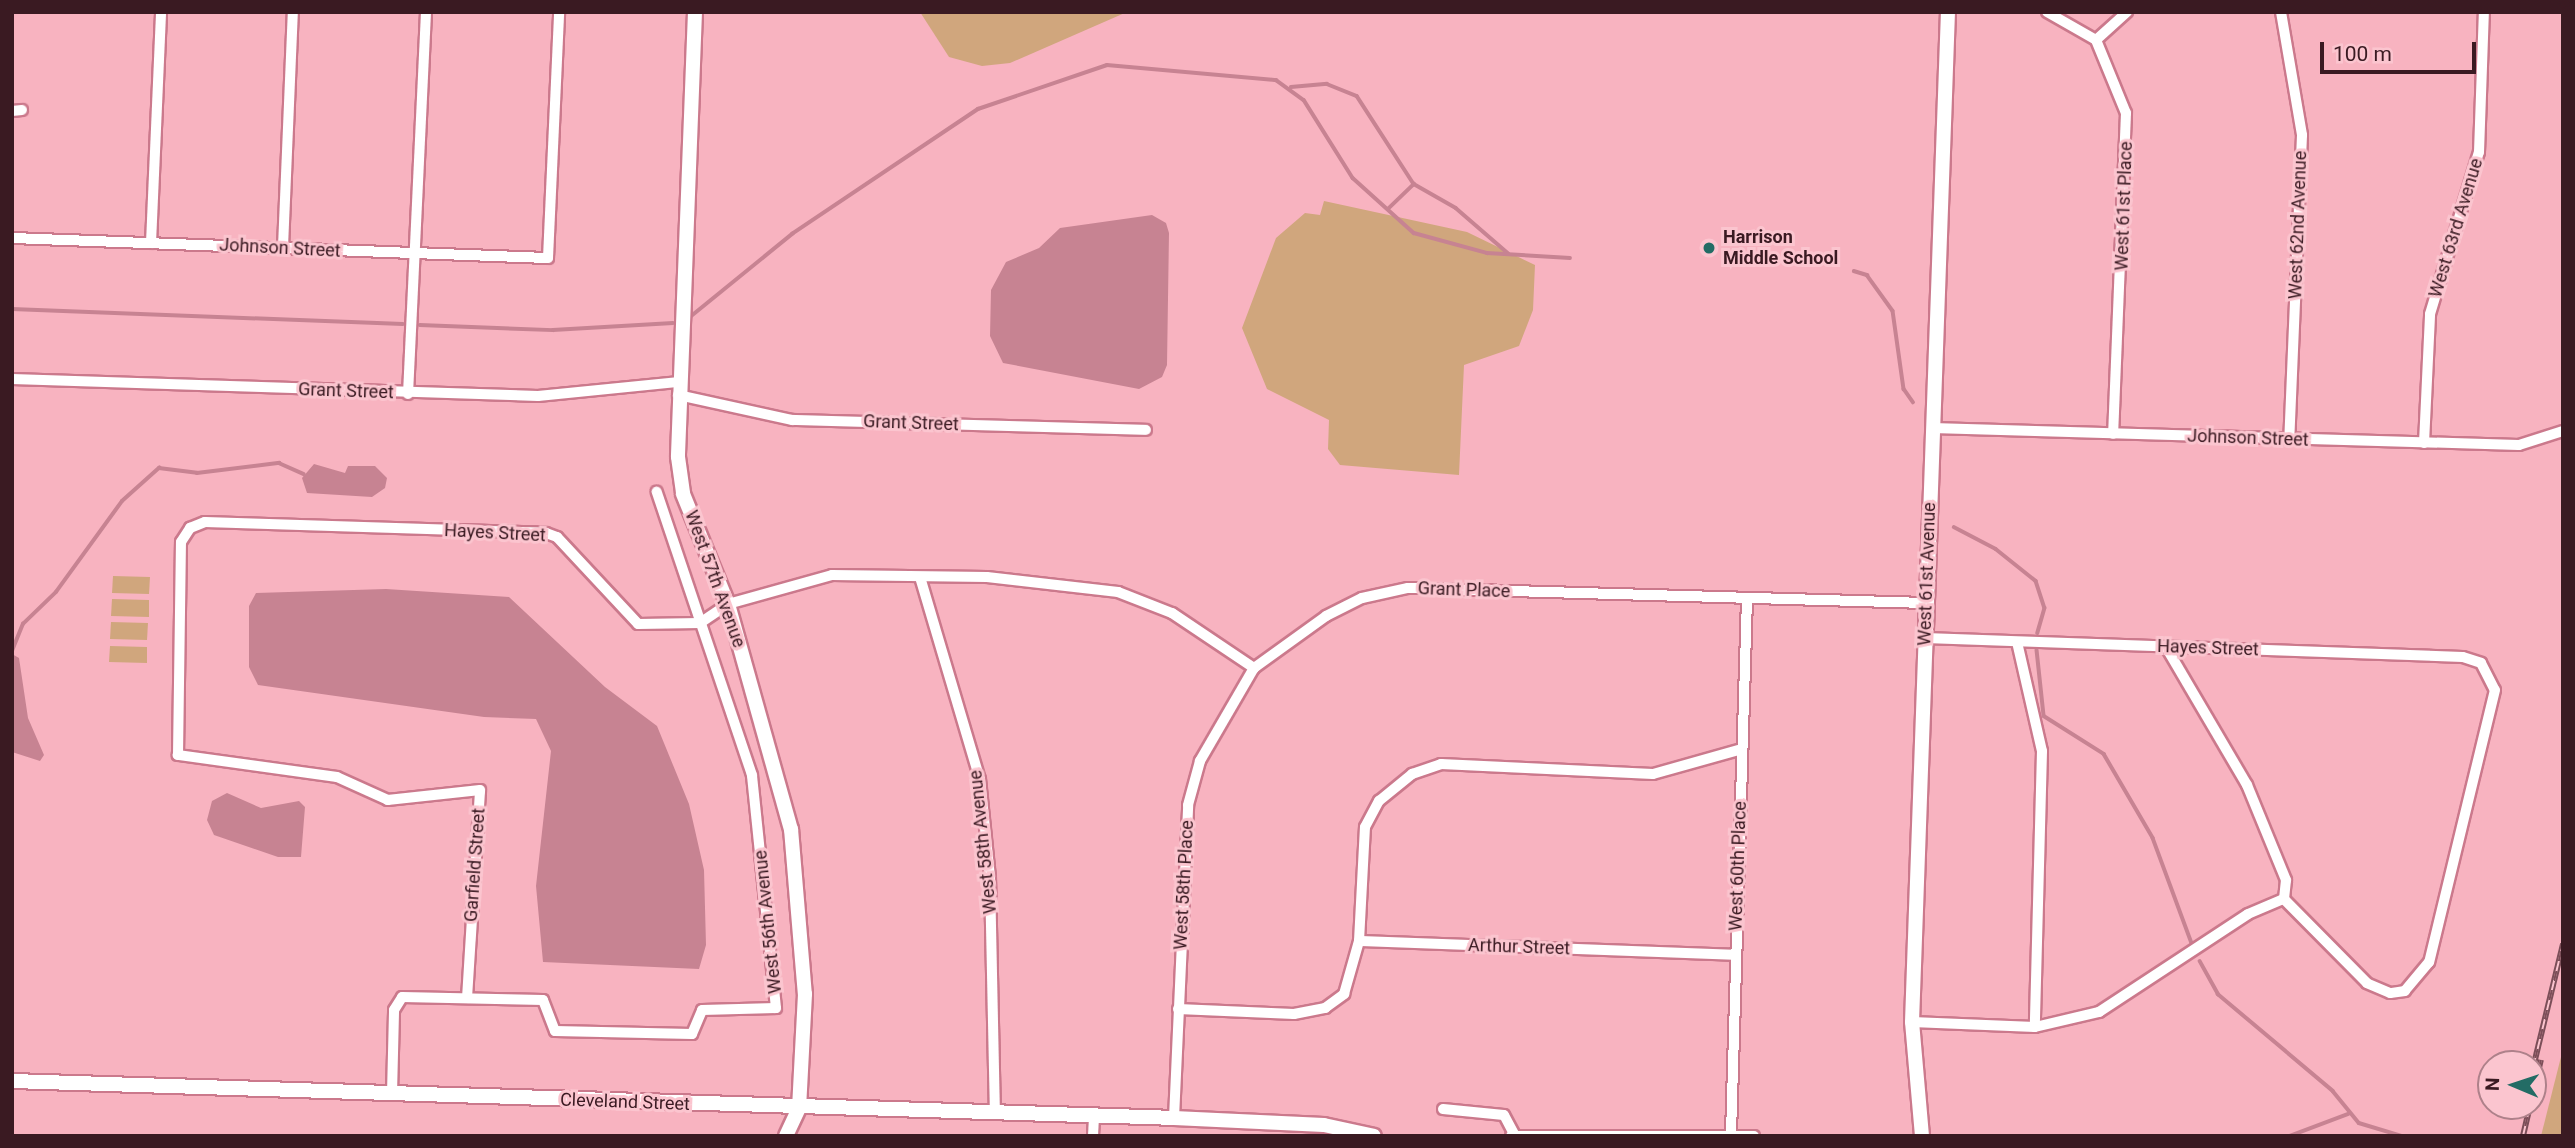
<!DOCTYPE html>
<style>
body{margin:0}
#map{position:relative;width:2575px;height:1148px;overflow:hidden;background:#f8b3c0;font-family:Roboto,sans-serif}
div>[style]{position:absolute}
.green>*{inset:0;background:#d0a67d}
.water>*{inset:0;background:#c78392}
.stream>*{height:3.5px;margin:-1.75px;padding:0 1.75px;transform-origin:1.75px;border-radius:1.75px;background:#c78392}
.roads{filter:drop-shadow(2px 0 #cb798c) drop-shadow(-2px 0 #cb798c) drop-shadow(0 2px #cb798c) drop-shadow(0 -2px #cb798c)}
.street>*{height:10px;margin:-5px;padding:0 5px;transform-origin:5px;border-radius:5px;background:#fff}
.secondary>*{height:14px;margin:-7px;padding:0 7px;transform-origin:7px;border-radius:7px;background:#fff}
.rail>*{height:6px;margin-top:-3px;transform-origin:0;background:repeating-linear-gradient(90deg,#fbc5cf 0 10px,#7b4e58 0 20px);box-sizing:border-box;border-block:2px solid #7b4e58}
.dots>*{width:19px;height:19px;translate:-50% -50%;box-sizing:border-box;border:4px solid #fbc5cf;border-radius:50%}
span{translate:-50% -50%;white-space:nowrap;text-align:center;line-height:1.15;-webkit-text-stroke:6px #fbc5cf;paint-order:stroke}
.street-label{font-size:18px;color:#3a1a22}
.poi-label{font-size:18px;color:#3a1a22;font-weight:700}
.left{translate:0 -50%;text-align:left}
.frame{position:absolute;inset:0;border:14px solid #3a1a22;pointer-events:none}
.north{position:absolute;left:2477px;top:1050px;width:70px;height:70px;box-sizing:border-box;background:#fbc5cf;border:2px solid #ae818a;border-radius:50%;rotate:272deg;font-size:19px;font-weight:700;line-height:28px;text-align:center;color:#3a1a22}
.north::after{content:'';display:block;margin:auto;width:24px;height:32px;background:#236c65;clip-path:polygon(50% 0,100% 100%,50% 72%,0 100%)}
.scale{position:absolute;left:2320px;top:42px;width:156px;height:32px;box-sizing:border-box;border:4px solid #3a1a22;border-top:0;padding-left:9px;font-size:21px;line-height:24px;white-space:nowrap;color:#3a1a22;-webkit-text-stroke:5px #fbc5cf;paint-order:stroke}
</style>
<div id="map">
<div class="green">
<i style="clip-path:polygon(920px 12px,1127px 12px,1010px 63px,982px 66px,949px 57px)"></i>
<i style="clip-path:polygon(1324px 201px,1467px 232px,1535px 265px,1533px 310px,1519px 346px,1464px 365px,1459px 475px,1340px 465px,1328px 449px,1329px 420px,1267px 389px,1242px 328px,1276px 238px,1305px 213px,1320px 215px)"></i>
<i style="clip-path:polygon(113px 576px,150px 577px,149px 594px,112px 593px)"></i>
<i style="clip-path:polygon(112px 599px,149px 600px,149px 617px,111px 616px)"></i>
<i style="clip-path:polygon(111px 622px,148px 623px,147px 640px,110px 639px)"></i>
<i style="clip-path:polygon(110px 646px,147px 647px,147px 663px,109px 662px)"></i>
<i style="clip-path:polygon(2563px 1049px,2563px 1136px,2541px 1136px)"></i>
</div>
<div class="water">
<i style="clip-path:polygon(1152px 215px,1166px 223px,1169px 233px,1167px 365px,1162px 377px,1139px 389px,1003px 363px,990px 336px,991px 290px,1006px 262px,1039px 248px,1060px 228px)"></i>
<i style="clip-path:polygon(314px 464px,345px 473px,348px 466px,375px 466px,387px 478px,385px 488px,372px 497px,307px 493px,302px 478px)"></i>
<i style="clip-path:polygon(386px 589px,509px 597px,605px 687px,657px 726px,689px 804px,704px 870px,706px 945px,699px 969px,543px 962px,536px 886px,551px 751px,536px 719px,484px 717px,258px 685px,249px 667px,249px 606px,256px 593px)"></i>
<i style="clip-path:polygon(12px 654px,19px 658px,28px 718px,44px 755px,40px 761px,12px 752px)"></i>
<i style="clip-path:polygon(227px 793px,261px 808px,299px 801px,305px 807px,301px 857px,278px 857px,214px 835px,207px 820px,212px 801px)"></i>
</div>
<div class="stream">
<i style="left:1291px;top:87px;width:36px;rotate:-5deg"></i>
<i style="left:1327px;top:84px;width:32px;rotate:22deg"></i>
<i style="left:1357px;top:96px;width:105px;rotate:57.1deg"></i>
<i style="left:1414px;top:184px;width:48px;rotate:29.7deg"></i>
<i style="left:1456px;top:208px;width:69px;rotate:40.9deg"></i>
<i style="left:1388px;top:209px;width:36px;rotate:-44deg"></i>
<i style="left:1854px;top:271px;width:14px;rotate:17deg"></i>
<i style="left:1867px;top:275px;width:44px;rotate:54.2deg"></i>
<i style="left:1893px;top:311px;width:79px;rotate:82deg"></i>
<i style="left:1904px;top:389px;width:16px;rotate:55deg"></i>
<i style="left:12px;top:309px;width:391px;rotate:2.2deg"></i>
<i style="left:690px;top:317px;width:132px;rotate:-39.1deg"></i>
<i style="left:792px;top:234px;width:224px;rotate:-33.9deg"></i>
<i style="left:978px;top:109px;width:136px;rotate:-18.8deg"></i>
<i style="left:1107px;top:65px;width:170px;rotate:5.1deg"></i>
<i style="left:1276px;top:80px;width:34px;rotate:36deg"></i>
<i style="left:1304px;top:100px;width:92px;rotate:57.9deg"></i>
<i style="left:1353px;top:178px;width:82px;rotate:42deg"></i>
<i style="left:1414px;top:233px;width:76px;rotate:15.3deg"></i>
<i style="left:1487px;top:253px;width:83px;rotate:3.4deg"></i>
<i style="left:420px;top:325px;width:133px;rotate:2.2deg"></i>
<i style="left:553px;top:330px;width:120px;rotate:-3.3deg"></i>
<i style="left:1954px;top:527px;width:47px;rotate:27.6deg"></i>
<i style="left:1996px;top:549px;width:51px;rotate:38.7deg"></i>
<i style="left:2036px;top:581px;width:28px;rotate:72deg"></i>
<i style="left:2045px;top:608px;width:26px;rotate:106deg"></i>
<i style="left:2037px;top:650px;width:66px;rotate:83.9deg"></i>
<i style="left:2044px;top:716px;width:71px;rotate:32.3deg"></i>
<i style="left:2104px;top:754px;width:97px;rotate:59.7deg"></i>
<i style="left:2153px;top:838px;width:115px;rotate:69.7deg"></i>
<i style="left:12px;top:651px;width:29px;rotate:-68deg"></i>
<i style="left:23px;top:624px;width:46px;rotate:-44.1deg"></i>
<i style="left:56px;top:592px;width:112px;rotate:-54deg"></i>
<i style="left:122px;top:501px;width:50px;rotate:-41.7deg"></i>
<i style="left:159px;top:468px;width:38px;rotate:7deg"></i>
<i style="left:197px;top:473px;width:83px;rotate:-7deg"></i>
<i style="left:279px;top:463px;width:27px;rotate:24deg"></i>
<i style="left:2200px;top:961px;width:38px;rotate:61deg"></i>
<i style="left:2218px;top:994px;width:150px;rotate:40.1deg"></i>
<i style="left:2333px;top:1091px;width:41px;rotate:50.9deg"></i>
<i style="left:2359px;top:1123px;width:45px;rotate:16.8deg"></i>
<i style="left:2290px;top:1136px;width:62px;rotate:-20.8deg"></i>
</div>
<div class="roads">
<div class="street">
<i style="left:2047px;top:12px;width:56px;rotate:29.7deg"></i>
<i style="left:2096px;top:40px;width:79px;rotate:67.7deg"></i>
<i style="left:2126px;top:113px;width:321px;rotate:92.3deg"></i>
<i style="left:2281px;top:12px;width:125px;rotate:80.3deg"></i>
<i style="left:2302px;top:135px;width:304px;rotate:92.4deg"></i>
<i style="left:2096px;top:40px;width:42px;rotate:-42.1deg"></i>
<i style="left:12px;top:111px;width:10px;rotate:-6deg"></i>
<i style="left:12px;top:238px;width:536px;rotate:2.14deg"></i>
<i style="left:548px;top:258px;width:246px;rotate:-87.4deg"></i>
<i style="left:151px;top:243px;width:231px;rotate:-87.5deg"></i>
<i style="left:283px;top:247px;width:235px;rotate:-87.6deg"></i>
<i style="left:12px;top:379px;width:526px;rotate:1.85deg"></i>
<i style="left:538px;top:396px;width:142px;rotate:-5.7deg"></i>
<i style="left:408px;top:394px;width:382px;rotate:-87.3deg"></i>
<i style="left:678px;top:395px;width:117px;rotate:12.4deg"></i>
<i style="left:792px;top:420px;width:354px;rotate:1.6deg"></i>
<i style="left:1932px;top:428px;width:587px;rotate:1.66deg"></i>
<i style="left:2519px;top:445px;width:46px;rotate:-17.7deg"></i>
<i style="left:2424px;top:443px;width:129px;rotate:-87.3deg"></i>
<i style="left:2430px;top:314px;width:169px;rotate:-73.2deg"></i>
<i style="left:2479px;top:152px;width:140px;rotate:-88deg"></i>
<i style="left:920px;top:577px;width:211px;rotate:73.5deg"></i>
<i style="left:980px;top:779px;width:100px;rotate:84.2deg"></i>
<i style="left:990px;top:878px;width:236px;rotate:88.8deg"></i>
<i style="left:1925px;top:638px;width:538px;rotate:2.02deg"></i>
<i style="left:2463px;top:657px;width:19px;rotate:18deg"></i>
<i style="left:2481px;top:663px;width:30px;rotate:63deg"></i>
<i style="left:2495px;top:690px;width:280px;rotate:103.6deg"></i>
<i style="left:2429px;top:962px;width:38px;rotate:130deg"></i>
<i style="left:2405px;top:991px;width:15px;rotate:172deg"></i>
<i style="left:2390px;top:993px;width:25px;rotate:-157deg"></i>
<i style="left:2367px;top:983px;width:118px;rotate:-134.7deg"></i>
<i style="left:2284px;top:899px;width:19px;rotate:-84deg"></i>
<i style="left:2286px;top:880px;width:103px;rotate:-112.3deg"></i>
<i style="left:2247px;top:785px;width:160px;rotate:-120.4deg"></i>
<i style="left:2017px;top:642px;width:112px;rotate:77.1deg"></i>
<i style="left:2042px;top:751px;width:276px;rotate:91.5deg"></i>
<i style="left:1359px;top:941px;width:376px;rotate:2.1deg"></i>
<i style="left:467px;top:998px;width:208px;rotate:-86.4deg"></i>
<i style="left:480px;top:790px;width:93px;rotate:173.8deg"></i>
<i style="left:388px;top:800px;width:56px;rotate:-155.7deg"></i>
<i style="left:337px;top:777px;width:161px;rotate:-172.1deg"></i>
<i style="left:178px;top:755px;width:213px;rotate:-89.2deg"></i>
<i style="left:181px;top:542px;width:17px;rotate:-57deg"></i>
<i style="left:190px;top:528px;width:16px;rotate:-22deg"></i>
<i style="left:205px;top:522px;width:341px;rotate:1.8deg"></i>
<i style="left:546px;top:533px;width:12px;rotate:20deg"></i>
<i style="left:557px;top:537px;width:119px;rotate:47deg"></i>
<i style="left:638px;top:624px;width:62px;rotate:-0.9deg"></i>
<i style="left:700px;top:623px;width:34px;rotate:-34deg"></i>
<i style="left:728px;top:604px;width:108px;rotate:-15.6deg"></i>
<i style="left:832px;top:575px;width:155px;rotate:0.7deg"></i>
<i style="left:987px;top:577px;width:132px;rotate:6.5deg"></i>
<i style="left:1118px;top:592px;width:58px;rotate:21.3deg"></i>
<i style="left:1172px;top:613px;width:99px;rotate:33.9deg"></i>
<i style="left:1254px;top:668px;width:89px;rotate:-35.8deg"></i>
<i style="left:1326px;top:616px;width:40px;rotate:-26.6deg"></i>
<i style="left:1362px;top:598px;width:47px;rotate:-12.3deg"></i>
<i style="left:1408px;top:588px;width:518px;rotate:1.66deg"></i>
<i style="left:1178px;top:1009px;width:116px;rotate:2.5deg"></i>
<i style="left:1294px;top:1014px;width:32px;rotate:-11deg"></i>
<i style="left:1325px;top:1008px;width:24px;rotate:-36deg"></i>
<i style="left:1344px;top:994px;width:55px;rotate:-74.2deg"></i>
<i style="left:1359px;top:941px;width:114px;rotate:-87deg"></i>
<i style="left:1365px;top:827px;width:30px;rotate:-62deg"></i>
<i style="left:1379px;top:801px;width:43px;rotate:-39.3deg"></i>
<i style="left:1412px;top:774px;width:31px;rotate:-19deg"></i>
<i style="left:1441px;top:764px;width:212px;rotate:2.7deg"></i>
<i style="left:1653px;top:774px;width:92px;rotate:-15.7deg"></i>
<i style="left:1912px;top:1022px;width:123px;rotate:2.3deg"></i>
<i style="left:2035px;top:1027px;width:66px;rotate:-13.2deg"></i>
<i style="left:2099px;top:1012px;width:178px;rotate:-33.3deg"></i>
<i style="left:2248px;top:914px;width:39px;rotate:-23deg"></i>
<i style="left:392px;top:1094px;width:84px;rotate:-88.6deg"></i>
<i style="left:394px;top:1010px;width:15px;rotate:-58deg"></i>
<i style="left:402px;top:997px;width:141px;rotate:1.2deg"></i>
<i style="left:543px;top:1000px;width:33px;rotate:69deg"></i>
<i style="left:555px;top:1031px;width:137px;rotate:1.3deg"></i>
<i style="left:692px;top:1034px;width:26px;rotate:-67deg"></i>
<i style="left:702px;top:1010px;width:74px;rotate:-1.5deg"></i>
<i style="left:776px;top:1008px;width:234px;rotate:-95.9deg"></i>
<i style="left:752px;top:775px;width:299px;rotate:-108.6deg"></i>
<i style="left:1443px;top:1109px;width:61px;rotate:5.6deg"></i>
<i style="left:1504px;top:1115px;width:21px;rotate:62deg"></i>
<i style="left:1174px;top:1118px;width:313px;rotate:-87.4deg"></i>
<i style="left:1188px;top:805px;width:46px;rotate:-74.7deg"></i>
<i style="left:1200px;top:761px;width:108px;rotate:-59.9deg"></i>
<i style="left:1731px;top:1134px;width:535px;rotate:-88.29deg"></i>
<i style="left:1093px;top:1136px;width:20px;rotate:-87deg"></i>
<i style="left:1511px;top:1136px;width:243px"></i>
</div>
<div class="secondary">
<i style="left:695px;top:12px;width:445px;rotate:92.2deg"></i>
<i style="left:678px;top:457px;width:37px;rotate:82deg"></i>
<i style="left:683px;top:494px;width:119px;rotate:67.8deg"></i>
<i style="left:728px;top:604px;width:234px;rotate:74.4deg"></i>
<i style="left:791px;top:829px;width:166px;rotate:85.2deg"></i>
<i style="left:805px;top:994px;width:114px;rotate:93deg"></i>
<i style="left:799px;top:1108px;width:31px;rotate:115deg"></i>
<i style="left:12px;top:1081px;width:1163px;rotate:1.82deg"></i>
<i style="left:1174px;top:1118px;width:150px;rotate:2.7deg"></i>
<i style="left:1324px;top:1125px;width:51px;rotate:12.4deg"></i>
<i style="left:1922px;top:1136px;width:114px;rotate:-95deg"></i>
<i style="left:1912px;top:1022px;width:1011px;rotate:-87.96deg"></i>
</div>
</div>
<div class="rail">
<i style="left:2533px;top:1068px;width:128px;rotate:-76.4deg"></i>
<i style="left:2533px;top:1094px;width:35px;rotate:-77deg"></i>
<i style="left:2523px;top:1136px;width:31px;rotate:-77deg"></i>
</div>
<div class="dots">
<i style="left:1709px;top:248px;background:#236c65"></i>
</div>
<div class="street-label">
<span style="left:2124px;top:206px;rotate:-88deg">West 61st Place</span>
<span style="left:2298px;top:225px;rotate:-88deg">West 62nd Avenue</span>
<span style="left:2456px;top:228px;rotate:-73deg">West 63rd Avenue</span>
<span style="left:280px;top:248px;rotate:3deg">Johnson Street</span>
<span style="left:346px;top:391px;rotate:2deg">Grant Street</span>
<span style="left:911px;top:423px;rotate:2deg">Grant Street</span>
<span style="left:2248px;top:438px;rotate:2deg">Johnson Street</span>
<span style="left:495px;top:533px;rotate:3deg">Hayes Street</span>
<span style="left:1927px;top:574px;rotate:-88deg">West 61st Avenue</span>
<span style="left:715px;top:579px;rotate:70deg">West 57th Avenue</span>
<span style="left:1464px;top:590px;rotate:2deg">Grant Place</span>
<span style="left:2208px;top:648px;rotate:2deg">Hayes Street</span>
<span style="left:983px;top:842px;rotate:-96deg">West 58th Avenue</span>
<span style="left:475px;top:865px;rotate:-86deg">Garfield Street</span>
<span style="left:1738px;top:866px;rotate:-88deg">West 60th Place</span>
<span style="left:1184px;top:885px;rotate:-87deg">West 58th Place</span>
<span style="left:768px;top:922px;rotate:-96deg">West 56th Avenue</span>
<span style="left:1519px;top:947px;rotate:2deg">Arthur Street</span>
<span style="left:625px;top:1102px;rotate:2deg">Cleveland Street</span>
</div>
<div class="poi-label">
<span class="left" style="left:1723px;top:248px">Harrison<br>Middle School</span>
</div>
<div class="frame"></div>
<div class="north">N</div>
<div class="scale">100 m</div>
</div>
